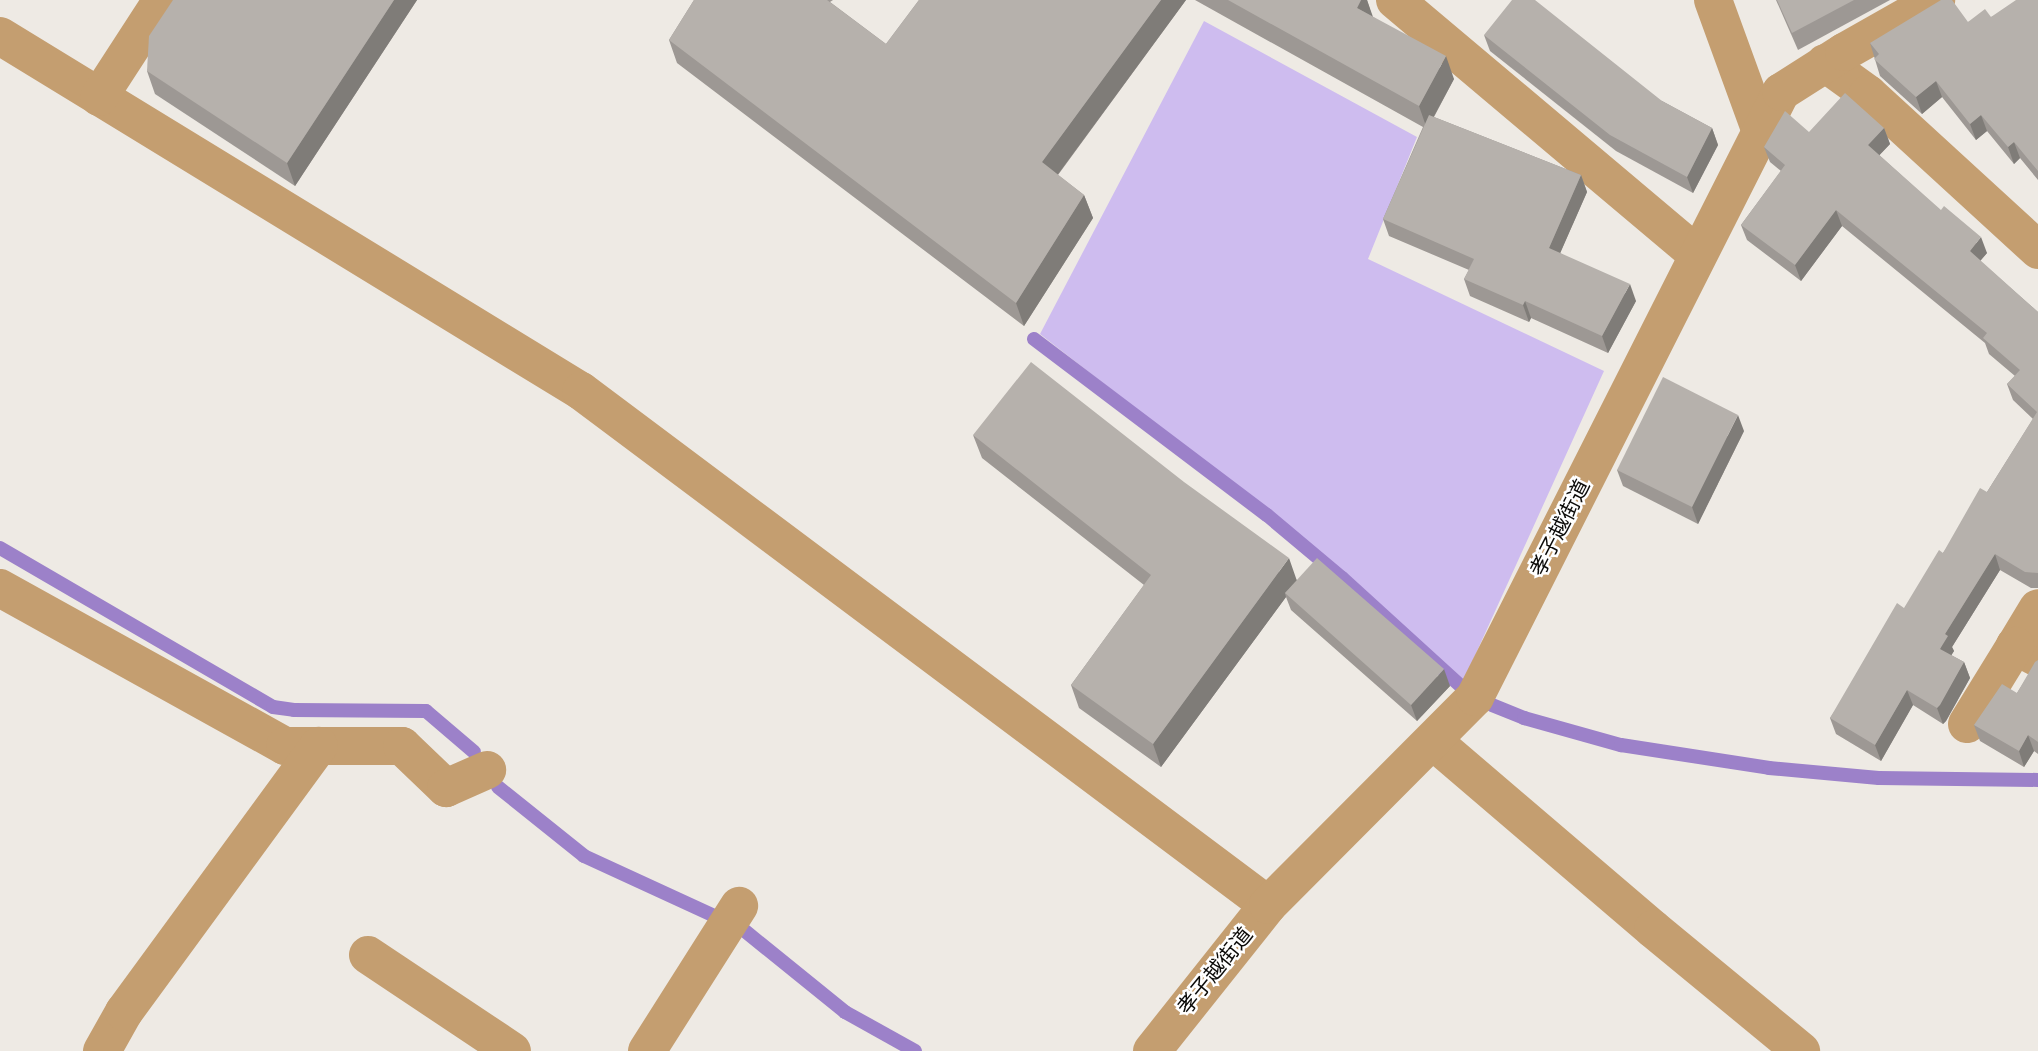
<!DOCTYPE html>
<meta charset="utf-8">
<style>
body{margin:0}
#map{position:relative;width:2038px;height:1051px;overflow:hidden;background:#eeeae4;font-family:"Space Grotesk","Noto Sans JP",sans-serif}
div>[style]{position:absolute}
.green>*{inset:0;background:#cebcef}
.stream>*{height:14px;margin:-7px;padding:0 7px;transform-origin:7px;border-radius:7px;background:#9c81c9}
.minor>*{height:38px;margin:-19px;padding:0 19px;transform-origin:19px;border-radius:19px;background:#c49e70}
.wall>*{inset:0;background:#9d9894}
.shaded-wall>*{inset:0;background:#7f7c78}
.building>*{inset:0;background:#b6b1ac}
span{translate:-50% -50%;white-space:nowrap;text-align:center;line-height:1.15;-webkit-text-stroke:5px #fff;paint-order:stroke}
.street-label{font-size:21px;color:#0c0b09}
</style>
<div id="map">
<div class="green">
<i style="clip-path:polygon(1204px 21px,1417px 137px,1368px 259px,1604px 371px,1463px 682px,1293px 531px,1040px 334px)"></i>
</div>
<div class="stream">
<i style="left:1034px;top:339px;width:292px;rotate:37.1deg"></i>
<i style="left:1267px;top:515px;width:98px;rotate:40deg"></i>
<i style="left:1342px;top:578px;width:164px;rotate:42.3deg"></i>
<i style="left:0;top:548px;width:316px;rotate:30.2deg"></i>
<i style="left:273px;top:707px;width:21px;rotate:8deg"></i>
<i style="left:294px;top:710px;width:132px;rotate:0.4deg"></i>
<i style="left:426px;top:711px;width:63px;rotate:40.5deg"></i>
<i style="left:1492px;top:705px;width:35px;rotate:22deg"></i>
<i style="left:1524px;top:718px;width:101px;rotate:15.6deg"></i>
<i style="left:1621px;top:745px;width:150px;rotate:8.8deg"></i>
<i style="left:1769px;top:768px;width:110px;rotate:5.2deg"></i>
<i style="left:1879px;top:778px;width:159px;rotate:0.7deg"></i>
<i style="left:498px;top:787px;width:110px;rotate:38.7deg"></i>
<i style="left:584px;top:856px;width:149px;rotate:24.7deg"></i>
<i style="left:745px;top:931px;width:129px;rotate:39deg"></i>
<i style="left:845px;top:1012px;width:80px;rotate:29.1deg"></i>
</div>
<div class="minor">
<i style="left:1395px;top:0;width:395px;rotate:40.1deg"></i>
<i style="left:1713px;top:0;width:140px;rotate:70deg"></i>
<i style="left:0;top:36px;width:681px;rotate:31.43deg"></i>
<i style="left:581px;top:391px;width:858px;rotate:36.8deg"></i>
<i style="left:1825px;top:63px;width:53px;rotate:35.8deg"></i>
<i style="left:1868px;top:94px;width:231px;rotate:42.5deg"></i>
<i style="left:99px;top:97px;width:116px;rotate:-57deg"></i>
<i style="left:0;top:588px;width:326px;rotate:29deg"></i>
<i style="left:285px;top:746px;width:117px"></i>
<i style="left:402px;top:746px;width:61px;rotate:43.7deg"></i>
<i style="left:446px;top:788px;width:45px;rotate:-23.7deg"></i>
<i style="left:2036px;top:657px;width:24px;rotate:-152deg"></i>
<i style="left:2015px;top:646px;width:44px;rotate:-58.8deg"></i>
<i style="left:1967px;top:724px;width:92px;rotate:-58.4deg"></i>
<i style="left:1433px;top:741px;width:289px;rotate:40.5deg"></i>
<i style="left:1653px;top:929px;width:192px;rotate:39.5deg"></i>
<i style="left:368px;top:955px;width:173px;rotate:33.7deg"></i>
<i style="left:102px;top:1051px;width:45px;rotate:-60.6deg"></i>
<i style="left:124px;top:1012px;width:330px;rotate:-53.8deg"></i>
<i style="left:647px;top:1051px;width:172px;rotate:-57.6deg"></i>
<i style="left:1152px;top:1051px;width:186px;rotate:-51.5deg"></i>
<i style="left:1268px;top:905px;width:293px;rotate:-45.1deg"></i>
<i style="left:1475px;top:697px;width:678px;rotate:-63.17deg"></i>
<i style="left:1781px;top:92px;width:75px;rotate:-32.4deg"></i>
<i style="left:1844px;top:52px;width:106px;rotate:-29.5deg"></i>
</div>
<div class="wall">
<i style="clip-path:polygon(173px 0,417px 0,295px 186px,155px 94px,147px 71px)"></i>
<i style="clip-path:polygon(694px 0,833px 0,830px 2px,886px 44px,919px 0,1186px 0,1058px 175px,1084px 195px,1093px 218px,1024px 326px,677px 63px,669px 40px)"></i>
<i style="clip-path:polygon(1195px 0,1367px 0,1372px 16px,1454px 79px,1434px 117px,1581px 175px,1587px 192px,1560px 253px,1636px 301px,1608px 353px,1531px 318px,1529px 322px,1470px 296px,1464px 279px,1469px 270px,1389px 236px,1383px 219px,1423px 127px)"></i>
<i style="clip-path:polygon(1776px 0,1890px 0,1798px 50px)"></i>
<i style="clip-path:polygon(2038px 0,2038px 180px,2020px 158px,2014px 164px,1987px 131px,1976px 140px,1942px 97px,1922px 114px,1880px 76px,1870px 43px,1991px 17px)"></i>
<i style="clip-path:polygon(1484px 35px,1662px 101px,1712px 128px,1718px 145px,1693px 193px,1616px 151px,1490px 51px)"></i>
<i style="clip-path:polygon(1884px 128px,1890px 144px,1879px 155px,1987px 253px,1980px 261px,2038px 312px,2038px 588px,2031px 588px,2000px 570px,1952px 647px,1954px 651px,1951px 655px,1964px 662px,1970px 678px,1946px 721px,1943px 724px,1913px 705px,1881px 761px,1836px 734px,1830px 718px,1943px 553px,1987px 492px,2033px 419px,2013px 400px,2007px 384px,2015px 376px,1989px 354px,1985px 343px,1842px 226px,1801px 281px,1747px 240px,1741px 225px,1781px 171px,1770px 162px,1764px 147px,1809px 132px)"></i>
<i style="clip-path:polygon(1744px 431px,1698px 524px,1623px 486px,1617px 470px)"></i>
<i style="clip-path:polygon(973px 435px,1297px 580px,1450px 686px,1417px 721px,1291px 610px,1286px 597px,1161px 767px,1079px 708px,1071px 685px,1144px 585px,982px 458px)"></i>
<i style="clip-path:polygon(2038px 660px,2038px 754px,2034px 751px,2024px 767px,1980px 741px,1974px 725px,2017px 693px)"></i>
</div>
<div class="shaded-wall">
<i style="clip-path:polygon(394px 0,417px 0,295px 186px,287px 163px)"></i>
<i style="clip-path:polygon(1161px 0,1186px 0,1050px 185px,1042px 162px)"></i>
<i style="clip-path:polygon(1361px 0,1367px 0,1373px 17px,1357px 8px)"></i>
<i style="clip-path:polygon(1446px 56px,1454px 79px,1427px 129px,1419px 106px)"></i>
<i style="clip-path:polygon(1936px 81px,1942px 97px,1922px 114px,1916px 97px)"></i>
<i style="clip-path:polygon(1981px 115px,1987px 131px,1976px 140px,1970px 124px)"></i>
<i style="clip-path:polygon(1712px 128px,1718px 145px,1693px 193px,1687px 177px)"></i>
<i style="clip-path:polygon(1884px 128px,1890px 144px,1874px 161px,1868px 145px)"></i>
<i style="clip-path:polygon(2014px 142px,2020px 158px,2014px 164px,2008px 147px)"></i>
<i style="clip-path:polygon(1581px 175px,1587px 192px,1555px 265px,1549px 248px)"></i>
<i style="clip-path:polygon(1084px 195px,1093px 218px,1024px 326px,1016px 303px)"></i>
<i style="clip-path:polygon(1836px 210px,1842px 226px,1801px 281px,1795px 265px)"></i>
<i style="clip-path:polygon(1981px 237px,1987px 253px,1975px 267px,1970px 251px)"></i>
<i style="clip-path:polygon(1630px 284px,1636px 301px,1608px 353px,1602px 336px)"></i>
<i style="clip-path:polygon(1525px 301px,1531px 318px,1529px 322px,1523px 305px)"></i>
<i style="clip-path:polygon(1738px 415px,1744px 431px,1698px 524px,1692px 507px)"></i>
<i style="clip-path:polygon(1995px 554px,2000px 570px,1952px 647px,1954px 651px,1946px 664px,1940px 649px,1945px 634px)"></i>
<i style="clip-path:polygon(1289px 558px,1297px 581px,1285px 593px,1286px 597px,1161px 767px,1153px 744px)"></i>
<i style="clip-path:polygon(1964px 662px,1970px 678px,1946px 721px,1943px 724px,1937px 708px)"></i>
<i style="clip-path:polygon(1444px 669px,1450px 686px,1417px 721px,1411px 705px)"></i>
<i style="clip-path:polygon(1907px 690px,1913px 705px,1881px 761px,1875px 745px)"></i>
<i style="clip-path:polygon(2028px 735px,2034px 751px,2024px 767px,2019px 751px)"></i>
</div>
<div class="building">
<i style="clip-path:polygon(173px 0,394px 0,287px 163px,147px 71px,149px 36px)"></i>
<i style="clip-path:polygon(694px 0,827px 0,886px 44px,919px 0,1161px 0,1042px 162px,1084px 195px,1016px 303px,669px 40px)"></i>
<i style="clip-path:polygon(1228px 0,1361px 0,1357px 8px,1446px 56px,1419px 106px)"></i>
<i style="clip-path:polygon(1512px 0,1535px 0,1662px 101px,1712px 128px,1687px 177px,1610px 135px,1484px 35px)"></i>
<i style="clip-path:polygon(1777px 0,1854px 0,1792px 33px)"></i>
<i style="clip-path:polygon(1941px 0,1952px 0,1968px 22px,1985px 9px,1991px 17px,2016px 0,2038px 0,2038px 171px,2014px 142px,2008px 147px,1981px 115px,1970px 124px,1936px 81px,1916px 97px,1874px 59px,1879px 54px,1870px 43px)"></i>
<i style="clip-path:polygon(1845px 93px,1884px 128px,1868px 145px,1941px 210px,1944px 206px,1981px 237px,1970px 251px,2038px 312px,2038px 573px,2025px 572px,1995px 554px,1945px 634px,1948px 636px,1940px 649px,1964px 662px,1940px 705px,1937px 708px,1907px 690px,1875px 745px,1830px 718px,1897px 603px,1904px 608px,1939px 550px,1943px 553px,1980px 488px,1987px 492px,2037px 412px,2007px 384px,2020px 370px,1983px 338px,1987px 333px,1836px 210px,1795px 265px,1741px 225px,1785px 165px,1764px 147px,1785px 111px,1809px 132px)"></i>
<i style="clip-path:polygon(1429px 115px,1581px 175px,1549px 248px,1630px 284px,1602px 336px,1525px 301px,1523px 305px,1464px 279px,1474px 259px,1383px 219px)"></i>
<i style="clip-path:polygon(1031px 362px,1184px 482px,1289px 558px,1153px 744px,1071px 685px,1151px 575px,973px 435px)"></i>
<i style="clip-path:polygon(1663px 377px,1738px 415px,1692px 507px,1617px 470px)"></i>
<i style="clip-path:polygon(1317px 558px,1444px 669px,1411px 705px,1285px 593px)"></i>
<i style="clip-path:polygon(2038px 660px,2038px 742px,2028px 735px,2019px 751px,1974px 725px,2002px 684px,2017px 693px,2035px 662px)"></i>
</div>
<div class="street-label">
<span style="left:1560px;top:528px;rotate:-63deg">孝子越街道</span>
<span style="left:1215px;top:971px;rotate:-51deg">孝子越街道</span>
</div>
</div>
